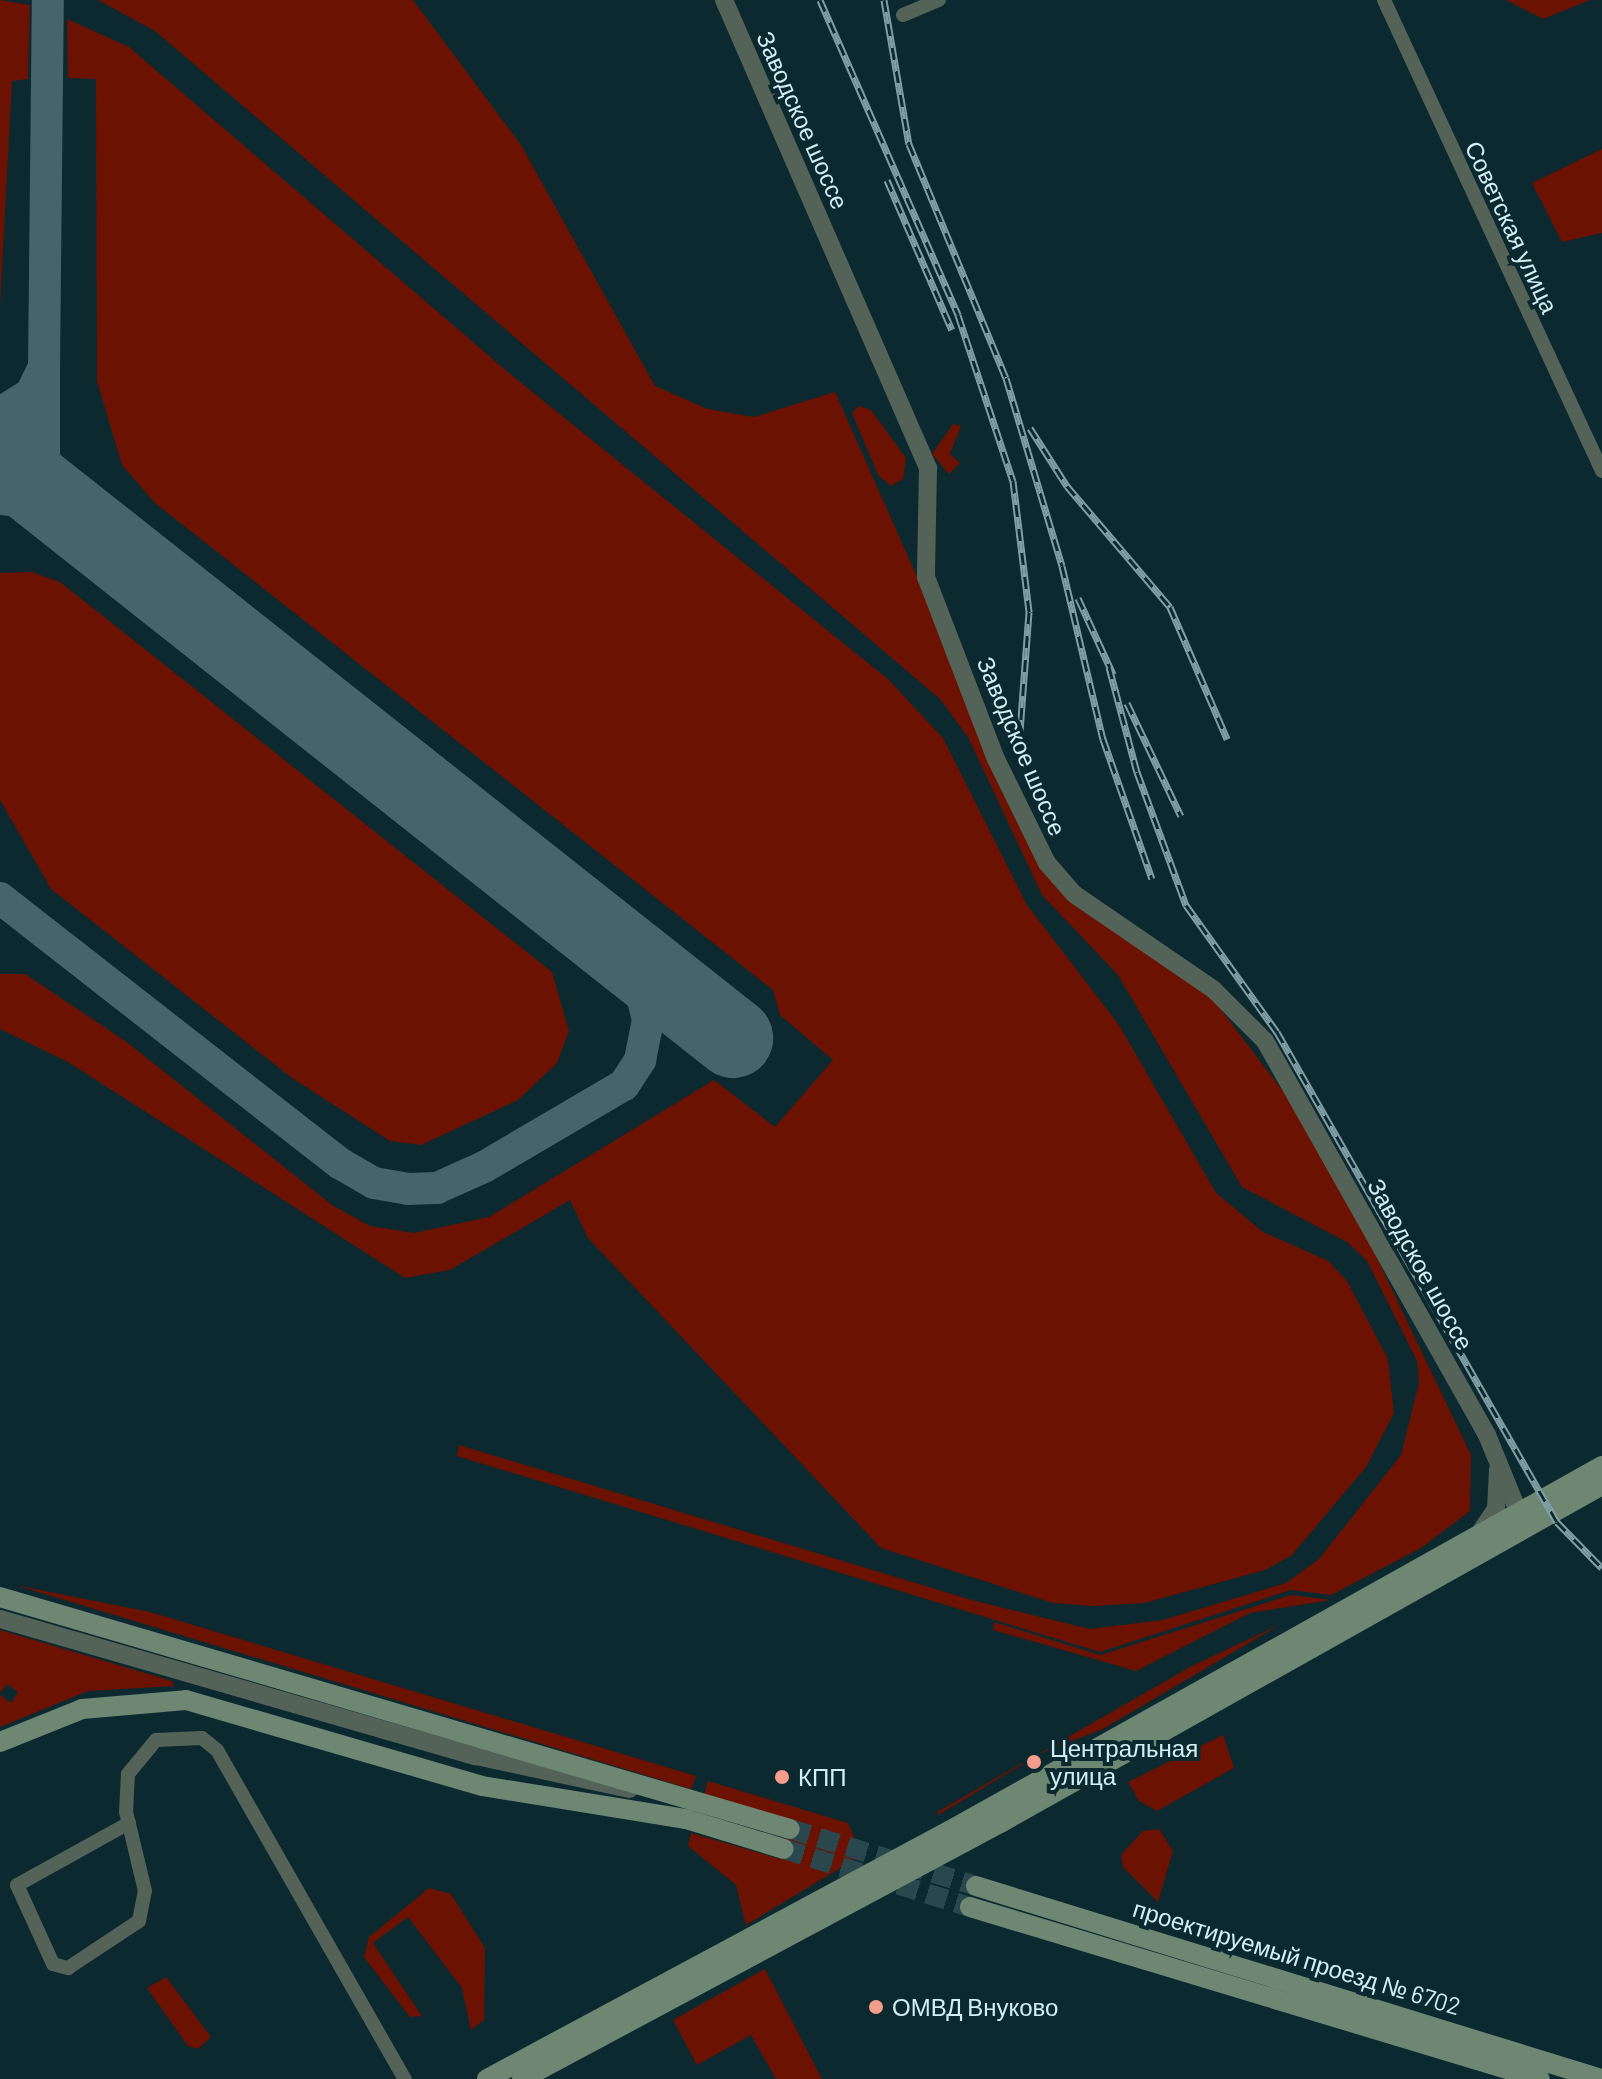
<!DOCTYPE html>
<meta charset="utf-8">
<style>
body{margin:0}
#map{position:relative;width:1602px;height:2079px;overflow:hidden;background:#0b292f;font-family:Barlow,sans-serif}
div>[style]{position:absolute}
.green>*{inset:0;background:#6c1203}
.taxiway>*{height:32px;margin:-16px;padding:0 16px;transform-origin:16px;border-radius:16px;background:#46646a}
.runway>*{height:80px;margin:-40px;padding:0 40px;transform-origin:40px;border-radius:40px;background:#46646a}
.secondary-tunnel>*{height:20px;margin-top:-10px;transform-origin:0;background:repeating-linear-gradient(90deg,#29474d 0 20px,transparent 0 30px)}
.minor>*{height:14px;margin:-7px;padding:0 7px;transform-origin:7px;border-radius:7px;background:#536357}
.tertiary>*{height:18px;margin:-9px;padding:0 9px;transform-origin:9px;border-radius:9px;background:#536357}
.secondary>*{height:20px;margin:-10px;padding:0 10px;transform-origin:10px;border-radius:10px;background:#6d8773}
.rail>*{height:7px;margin-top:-3.5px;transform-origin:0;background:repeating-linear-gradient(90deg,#0b292f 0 12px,#819ea4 0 24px);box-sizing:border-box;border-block:2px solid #819ea4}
.dots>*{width:22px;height:22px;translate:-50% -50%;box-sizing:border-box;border:4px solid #0b292f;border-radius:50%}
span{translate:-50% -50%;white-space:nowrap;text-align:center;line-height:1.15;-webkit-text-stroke:8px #0b292f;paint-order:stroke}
.street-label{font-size:24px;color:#d3eff5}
.poi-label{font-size:24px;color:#d3eff5}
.left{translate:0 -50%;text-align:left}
</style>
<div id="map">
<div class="green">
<i style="clip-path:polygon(0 0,30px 5px,28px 79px,12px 81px,0 305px)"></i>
<i style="clip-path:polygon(98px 0,413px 0,521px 145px,655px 386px,708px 409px,754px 417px,835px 392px,1049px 874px,1215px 1002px,1286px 1095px,1342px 1185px,1471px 1455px,1470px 1511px,1421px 1548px,1331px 1595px,1291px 1590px,1100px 1652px,457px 1456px,459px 1445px,975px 1601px,1090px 1629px,1163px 1620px,1286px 1583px,1319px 1559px,1401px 1455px,1419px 1383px,1417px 1361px,1367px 1261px,1347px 1242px,1242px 1187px,1118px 975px,1042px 895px,968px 737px,940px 699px,155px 31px)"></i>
<i style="clip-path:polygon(1506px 0,1590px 0,1543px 19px)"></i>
<i style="clip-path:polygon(67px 19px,129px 47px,509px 373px,889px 680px,943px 738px,1027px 905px,1119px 1025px,1216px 1193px,1263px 1232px,1328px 1261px,1347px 1281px,1388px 1359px,1394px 1413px,1366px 1467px,1292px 1555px,1265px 1570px,1144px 1603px,1092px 1606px,1053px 1603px,881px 1548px,588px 1238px,570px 1200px,450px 1270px,405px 1278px,68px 1062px,0 1029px,0 974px,25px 974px,128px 1043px,332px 1205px,370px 1226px,414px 1233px,489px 1217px,714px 1080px,775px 1127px,833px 1060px,780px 1015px,773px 990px,155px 503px,122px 465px,97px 381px,96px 79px,68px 78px)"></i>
<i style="clip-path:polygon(1602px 149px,1602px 233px,1562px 242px,1532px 183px)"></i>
<i style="clip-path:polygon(859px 406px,871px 410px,906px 458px,903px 479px,891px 486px,878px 475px,852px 413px)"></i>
<i style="clip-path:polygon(953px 424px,961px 426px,950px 454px,960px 463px,949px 474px,932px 454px)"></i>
<i style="clip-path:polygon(32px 572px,60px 582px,552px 972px,569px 1031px,557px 1063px,518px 1100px,421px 1145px,390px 1141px,292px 1078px,51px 889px,0 800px,0 573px)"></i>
<i style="clip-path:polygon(15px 1585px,150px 1612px,696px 1776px,691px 1789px)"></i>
<i style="clip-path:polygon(1291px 1595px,1331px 1600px,1250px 1613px,1136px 1671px,993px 1630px,994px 1622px,1100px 1655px)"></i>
<i style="clip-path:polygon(1281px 1624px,1103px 1729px,1043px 1752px,938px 1815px,937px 1812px,1192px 1666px)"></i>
<i style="clip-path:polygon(0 1630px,172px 1681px,174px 1686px,88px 1691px,0 1727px,0 1695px,11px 1703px,18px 1692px,7px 1684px,0 1693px)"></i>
<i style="clip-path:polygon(1223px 1735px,1234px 1768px,1157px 1811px,1139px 1801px,1128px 1782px)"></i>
<i style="clip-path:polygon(708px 1781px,848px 1823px,862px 1855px,746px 1925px,736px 1885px,688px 1846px,691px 1833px,780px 1859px,791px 1822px,704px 1795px)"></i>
<i style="clip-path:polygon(1159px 1829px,1173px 1851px,1158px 1902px,1123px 1867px,1121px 1855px,1143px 1831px)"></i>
<i style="clip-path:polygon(429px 1888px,451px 1894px,485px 1948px,484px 2020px,471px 2030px,462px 1988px,408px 1917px,373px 1943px,422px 2016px,410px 2017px,364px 1957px,369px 1937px)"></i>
<i style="clip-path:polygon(765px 1969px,822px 2079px,776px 2079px,751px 2035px,697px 2065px,673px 2020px)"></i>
<i style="clip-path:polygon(166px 1977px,211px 2037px,198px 2049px,188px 2046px,147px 1988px)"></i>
</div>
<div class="taxiway">
<i style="left:0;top:413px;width:36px;rotate:-32deg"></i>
<i style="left:31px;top:394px;width:30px;rotate:-64deg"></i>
<i style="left:44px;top:367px;width:88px;rotate:90deg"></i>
<i style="left:44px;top:455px;width:52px;rotate:75.4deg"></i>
<i style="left:0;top:458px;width:101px;rotate:-64.2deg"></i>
<i style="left:44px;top:367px;width:367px;rotate:-89.4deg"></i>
<i style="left:0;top:499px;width:57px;rotate:6deg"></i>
<i style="left:0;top:898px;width:432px;rotate:38deg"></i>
<i style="left:341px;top:1164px;width:38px;rotate:30deg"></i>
<i style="left:374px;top:1183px;width:35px;rotate:10deg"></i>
<i style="left:408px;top:1189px;width:29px;rotate:-2deg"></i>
<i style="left:437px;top:1188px;width:51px;rotate:-24.1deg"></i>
<i style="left:484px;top:1167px;width:162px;rotate:-30.4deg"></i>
<i style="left:624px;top:1085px;width:30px;rotate:-57deg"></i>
<i style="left:640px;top:1060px;width:41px;rotate:-78.7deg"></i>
<i style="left:648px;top:1020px;width:46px;rotate:-103.7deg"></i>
<i style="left:637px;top:975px;width:37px;rotate:-128deg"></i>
</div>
<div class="runway">
<i style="left:0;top:458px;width:935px;rotate:38.35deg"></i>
</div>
<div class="secondary-tunnel">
<i style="left:790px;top:1829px;width:195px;rotate:17deg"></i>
<i style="left:784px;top:1849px;width:195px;rotate:17.3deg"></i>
</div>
<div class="minor">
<i style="left:1384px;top:0;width:519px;rotate:65.16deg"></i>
<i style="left:903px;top:15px;width:39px;rotate:-23deg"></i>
<i style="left:129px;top:1823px;width:128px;rotate:151deg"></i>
<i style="left:17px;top:1885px;width:87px;rotate:65.5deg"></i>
<i style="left:53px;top:1964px;width:16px;rotate:15deg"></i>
<i style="left:68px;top:1968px;width:85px;rotate:-33.5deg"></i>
<i style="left:139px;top:1921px;width:31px;rotate:-79deg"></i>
<i style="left:145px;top:1891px;width:81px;rotate:-103.5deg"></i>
<i style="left:126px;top:1812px;width:38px;rotate:-87deg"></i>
<i style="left:128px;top:1774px;width:44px;rotate:-50.5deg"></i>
<i style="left:156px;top:1740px;width:46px;rotate:-2.5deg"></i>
<i style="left:202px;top:1738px;width:19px;rotate:39deg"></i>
<i style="left:217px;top:1750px;width:379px;rotate:60.3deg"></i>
</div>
<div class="tertiary">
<i style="left:724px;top:0;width:511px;rotate:66.45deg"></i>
<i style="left:928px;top:468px;width:109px;rotate:91.1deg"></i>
<i style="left:926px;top:577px;width:195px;rotate:69deg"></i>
<i style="left:996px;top:759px;width:116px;rotate:63.9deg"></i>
<i style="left:1047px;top:863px;width:41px;rotate:48.9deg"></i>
<i style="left:1074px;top:894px;width:170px;rotate:34.4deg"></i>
<i style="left:1214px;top:990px;width:72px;rotate:45deg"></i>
<i style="left:1265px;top:1041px;width:452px;rotate:60.6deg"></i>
<i style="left:1487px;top:1435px;width:95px;rotate:67.8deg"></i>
<i style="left:1479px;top:1534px;width:30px;rotate:-56deg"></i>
<i style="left:1496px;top:1509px;width:40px;rotate:-87.1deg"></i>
<i style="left:0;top:1619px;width:495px;rotate:16.1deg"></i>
<i style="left:476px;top:1756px;width:157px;rotate:12.1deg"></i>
</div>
<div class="secondary">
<i style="left:0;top:1597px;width:823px;rotate:16.37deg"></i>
<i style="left:0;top:1742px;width:88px;rotate:-21.9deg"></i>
<i style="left:82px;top:1709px;width:104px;rotate:-4.9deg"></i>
<i style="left:186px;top:1700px;width:308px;rotate:16.2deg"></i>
<i style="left:482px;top:1786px;width:207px;rotate:9.2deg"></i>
<i style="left:686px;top:1819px;width:102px;rotate:17deg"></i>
<i style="left:976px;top:1886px;width:654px;rotate:17.16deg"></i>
<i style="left:970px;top:1907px;width:595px;rotate:16.79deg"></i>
<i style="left:487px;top:2079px;width:524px;rotate:-28.23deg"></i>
<i style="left:949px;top:1831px;width:748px;rotate:-29.2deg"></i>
<i style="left:522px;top:2079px;width:544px;rotate:-28.17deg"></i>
<i style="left:1002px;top:1822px;width:688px;rotate:-29.32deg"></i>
</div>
<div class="rail">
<i style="left:820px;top:0;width:344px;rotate:66.3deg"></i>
<i style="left:958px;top:315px;width:175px;rotate:71.7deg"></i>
<i style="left:1013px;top:481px;width:132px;rotate:83deg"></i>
<i style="left:1029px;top:612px;width:145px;rotate:94.3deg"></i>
<i style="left:884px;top:0;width:146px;rotate:80.2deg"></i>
<i style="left:909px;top:144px;width:253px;rotate:67.5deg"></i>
<i style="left:1006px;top:378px;width:196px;rotate:73.4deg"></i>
<i style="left:1062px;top:566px;width:178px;rotate:76.7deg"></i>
<i style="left:1103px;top:739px;width:148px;rotate:70.7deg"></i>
<i style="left:887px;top:180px;width:163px;rotate:66.6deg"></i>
<i style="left:1030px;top:428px;width:69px;rotate:57.5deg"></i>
<i style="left:1067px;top:486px;width:159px;rotate:49.6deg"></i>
<i style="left:1170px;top:607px;width:144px;rotate:66.6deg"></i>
<i style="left:1078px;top:598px;width:84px;rotate:65.3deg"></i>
<i style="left:1109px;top:667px;width:109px;rotate:75.1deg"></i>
<i style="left:1137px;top:772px;width:142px;rotate:69.8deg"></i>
<i style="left:1186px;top:905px;width:156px;rotate:54.4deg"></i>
<i style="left:1277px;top:1032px;width:564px;rotate:60.26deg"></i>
<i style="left:1557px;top:1522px;width:64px;rotate:45.6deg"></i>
<i style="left:1127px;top:703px;width:125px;rotate:64.5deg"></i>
</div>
<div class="dots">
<i style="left:1034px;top:1762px;background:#f49d8c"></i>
<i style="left:782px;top:1777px;background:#f49d8c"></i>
<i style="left:876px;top:2007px;background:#f49d8c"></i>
</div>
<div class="street-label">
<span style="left:803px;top:120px;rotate:66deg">Заводское шоссе</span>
<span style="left:1512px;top:227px;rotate:65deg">Советская улица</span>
<span style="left:1022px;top:746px;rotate:67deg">Заводское шоссе</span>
<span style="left:1421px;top:1264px;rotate:61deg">Заводское шоссе</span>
<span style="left:1297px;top:1957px;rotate:17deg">проектируемый проезд № 6702</span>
</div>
<div class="poi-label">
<span class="left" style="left:1050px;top:1762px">Центральная<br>улица</span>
<span class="left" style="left:798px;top:1777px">КПП</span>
<span class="left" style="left:892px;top:2007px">ОМВД Внуково</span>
</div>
</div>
